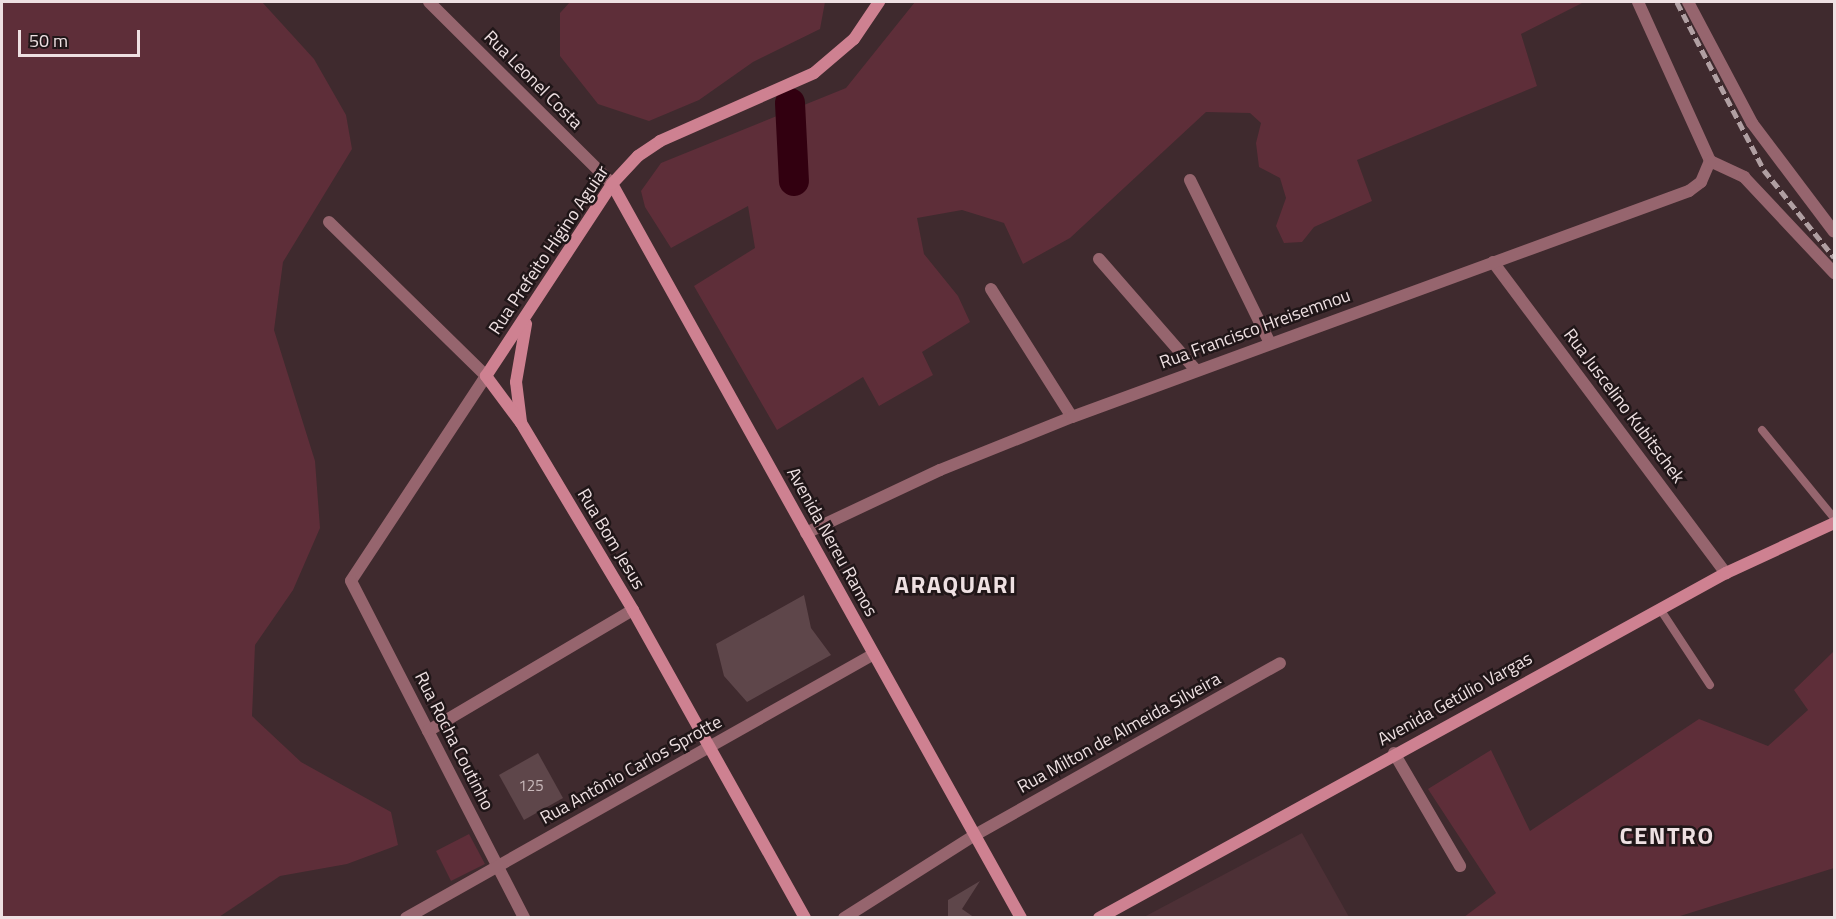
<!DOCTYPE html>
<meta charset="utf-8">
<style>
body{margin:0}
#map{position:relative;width:1836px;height:919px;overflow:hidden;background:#3f2a2e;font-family:"Titillium Web",sans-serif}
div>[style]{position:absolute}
.built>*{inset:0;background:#4d3036}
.green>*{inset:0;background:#5e2e39}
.river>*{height:30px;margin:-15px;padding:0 15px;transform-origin:15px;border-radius:15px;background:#320010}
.building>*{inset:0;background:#5e464a}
.lane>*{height:8px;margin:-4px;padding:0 4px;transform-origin:4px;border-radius:4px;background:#96656e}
.street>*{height:12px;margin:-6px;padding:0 6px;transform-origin:6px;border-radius:6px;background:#96656e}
.secondary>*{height:12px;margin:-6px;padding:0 6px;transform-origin:6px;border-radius:6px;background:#ce8191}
.rail>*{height:4.5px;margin-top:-2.25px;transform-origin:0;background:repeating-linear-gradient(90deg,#b09fa2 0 9px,transparent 0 13.5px)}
span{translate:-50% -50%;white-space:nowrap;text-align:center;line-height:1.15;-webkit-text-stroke:5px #201618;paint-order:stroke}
.number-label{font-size:15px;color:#cababc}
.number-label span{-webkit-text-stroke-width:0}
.street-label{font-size:18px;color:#eee0e2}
.district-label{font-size:24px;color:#eee0e2;font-weight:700;letter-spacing:1.5px}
.frame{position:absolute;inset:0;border:3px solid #eee0e2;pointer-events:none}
.scale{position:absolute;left:18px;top:30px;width:122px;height:27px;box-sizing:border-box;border:3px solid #eee0e2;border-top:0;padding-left:8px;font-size:18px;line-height:21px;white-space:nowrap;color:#eee0e2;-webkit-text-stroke:4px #201618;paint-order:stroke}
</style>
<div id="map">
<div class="built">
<i style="clip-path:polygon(1302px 833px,1349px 917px,1144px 917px)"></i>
</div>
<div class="green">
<i style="clip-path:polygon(2px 2px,262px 2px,314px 59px,346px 115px,352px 149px,283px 262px,274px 330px,315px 461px,320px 528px,293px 590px,255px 645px,252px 716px,301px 762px,391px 812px,398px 845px,347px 864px,280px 876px,219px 917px,2px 917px)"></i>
<i style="clip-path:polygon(570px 2px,825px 2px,820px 29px,753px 62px,699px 100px,649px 121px,598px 104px,560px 56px,560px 13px)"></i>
<i style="clip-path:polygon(915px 2px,1584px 2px,1521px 34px,1537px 86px,1357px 160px,1372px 201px,1314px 227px,1302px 242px,1284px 243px,1276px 226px,1286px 198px,1280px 178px,1259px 167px,1256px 143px,1261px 123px,1250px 113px,1206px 112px,1070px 238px,1023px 264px,1004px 223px,962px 210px,917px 218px,924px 254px,958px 296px,970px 322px,922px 352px,933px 375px,879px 406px,863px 377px,777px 430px,694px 286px,755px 248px,748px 206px,671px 248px,645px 207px,641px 191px,661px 163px,846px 88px)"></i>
<i style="clip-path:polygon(1834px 651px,1834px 868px,1677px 917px,1464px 917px,1496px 893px,1428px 789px,1491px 750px,1530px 831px,1699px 719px,1768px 746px,1808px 710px,1794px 690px)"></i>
<i style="clip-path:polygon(469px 834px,485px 864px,451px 881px,436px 851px)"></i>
</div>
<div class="river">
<i style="left:790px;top:103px;width:78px;rotate:87.1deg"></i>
</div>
<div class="building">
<i style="clip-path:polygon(804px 595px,811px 628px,831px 655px,747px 702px,724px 676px,716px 644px)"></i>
<i style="clip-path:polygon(538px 753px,563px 798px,524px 820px,499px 775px)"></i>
<i style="clip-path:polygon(980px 881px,962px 909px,975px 918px,948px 918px,948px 900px)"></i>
</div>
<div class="lane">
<i style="left:1762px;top:430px;width:114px;rotate:50.7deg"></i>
<i style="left:1660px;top:609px;width:91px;rotate:56.7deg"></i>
</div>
<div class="street">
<i style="left:429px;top:2px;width:258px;rotate:44.8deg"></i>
<i style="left:1638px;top:2px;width:175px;rotate:65.6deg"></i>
<i style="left:1710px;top:161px;width:38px;rotate:25deg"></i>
<i style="left:1744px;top:177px;width:132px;rotate:46.8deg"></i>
<i style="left:1688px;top:2px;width:137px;rotate:62.1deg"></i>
<i style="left:1752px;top:123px;width:136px;rotate:53deg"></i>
<i style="left:1190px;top:180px;width:182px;rotate:63.9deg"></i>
<i style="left:329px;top:222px;width:220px;rotate:44.4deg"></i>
<i style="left:486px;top:376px;width:245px;rotate:123.4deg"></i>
<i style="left:351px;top:581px;width:379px;rotate:62.8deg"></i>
<i style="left:1099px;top:259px;width:147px;rotate:48.9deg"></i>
<i style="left:1493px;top:262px;width:389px;rotate:53.2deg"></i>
<i style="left:991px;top:289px;width:151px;rotate:57.7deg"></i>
<i style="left:806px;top:533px;width:148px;rotate:-25.2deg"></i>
<i style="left:940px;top:470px;width:142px;rotate:-21.9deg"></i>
<i style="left:1072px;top:417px;width:657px;rotate:-20.12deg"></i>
<i style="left:1689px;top:191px;width:15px;rotate:-37deg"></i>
<i style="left:1701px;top:182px;width:23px;rotate:-67deg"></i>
<i style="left:428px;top:731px;width:238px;rotate:-30.6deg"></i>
<i style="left:1394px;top:753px;width:131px;rotate:59.7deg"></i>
<i style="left:406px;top:918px;width:537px;rotate:-29.43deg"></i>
<i style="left:844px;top:918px;width:155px;rotate:-32.4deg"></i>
<i style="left:975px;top:835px;width:350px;rotate:-29.4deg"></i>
</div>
<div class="secondary">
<i style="left:612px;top:184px;width:840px;rotate:60.87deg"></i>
<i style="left:521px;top:422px;width:40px;rotate:-97.1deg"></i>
<i style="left:516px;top:382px;width:59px;rotate:-80.2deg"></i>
<i style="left:805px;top:918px;width:353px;rotate:-119.2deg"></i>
<i style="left:633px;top:610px;width:218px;rotate:-120.9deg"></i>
<i style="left:521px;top:423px;width:59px;rotate:-126.7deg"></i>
<i style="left:486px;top:376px;width:230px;rotate:-56.7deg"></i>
<i style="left:612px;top:184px;width:38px;rotate:-47deg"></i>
<i style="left:638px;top:156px;width:27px;rotate:-34deg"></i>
<i style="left:660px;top:141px;width:168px;rotate:-23.8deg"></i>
<i style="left:814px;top:73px;width:52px;rotate:-40.4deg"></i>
<i style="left:854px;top:39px;width:45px;rotate:-56deg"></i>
<i style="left:1099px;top:918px;width:716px;rotate:-28.82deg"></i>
<i style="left:1726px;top:573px;width:119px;rotate:-24.8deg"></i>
</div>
<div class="rail">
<i style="left:1677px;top:2px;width:189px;rotate:62.6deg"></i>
<i style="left:1764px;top:170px;width:112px;rotate:51.2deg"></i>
</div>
<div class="number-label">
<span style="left:531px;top:786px">125</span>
</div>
<div class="street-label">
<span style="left:533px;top:80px;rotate:45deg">Rua Leonel Costa</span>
<span style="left:549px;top:250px;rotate:-56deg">Rua Prefeito Higino Aguiar</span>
<span style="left:1255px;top:329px;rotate:-20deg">Rua Francisco Hreisemnou</span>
<span style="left:1624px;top:406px;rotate:53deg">Rua Juscelino Kubitschek</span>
<span style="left:611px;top:539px;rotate:59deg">Rua Bom Jesus</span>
<span style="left:832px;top:542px;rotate:61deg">Avenida Nereu Ramos</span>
<span style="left:1455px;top:699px;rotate:-29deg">Avenida Getúlio Vargas</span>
<span style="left:1119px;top:733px;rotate:-29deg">Rua Milton de Almeida Silveira</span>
<span style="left:454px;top:741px;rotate:63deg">Rua Rocha Coutinho</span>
<span style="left:631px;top:770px;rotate:-29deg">Rua Antônio Carlos Sprotte</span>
</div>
<div class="district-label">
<span style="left:956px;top:585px">ARAQUARI</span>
<span style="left:1667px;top:836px">CENTRO</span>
</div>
<div class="frame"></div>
<div class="scale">50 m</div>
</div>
